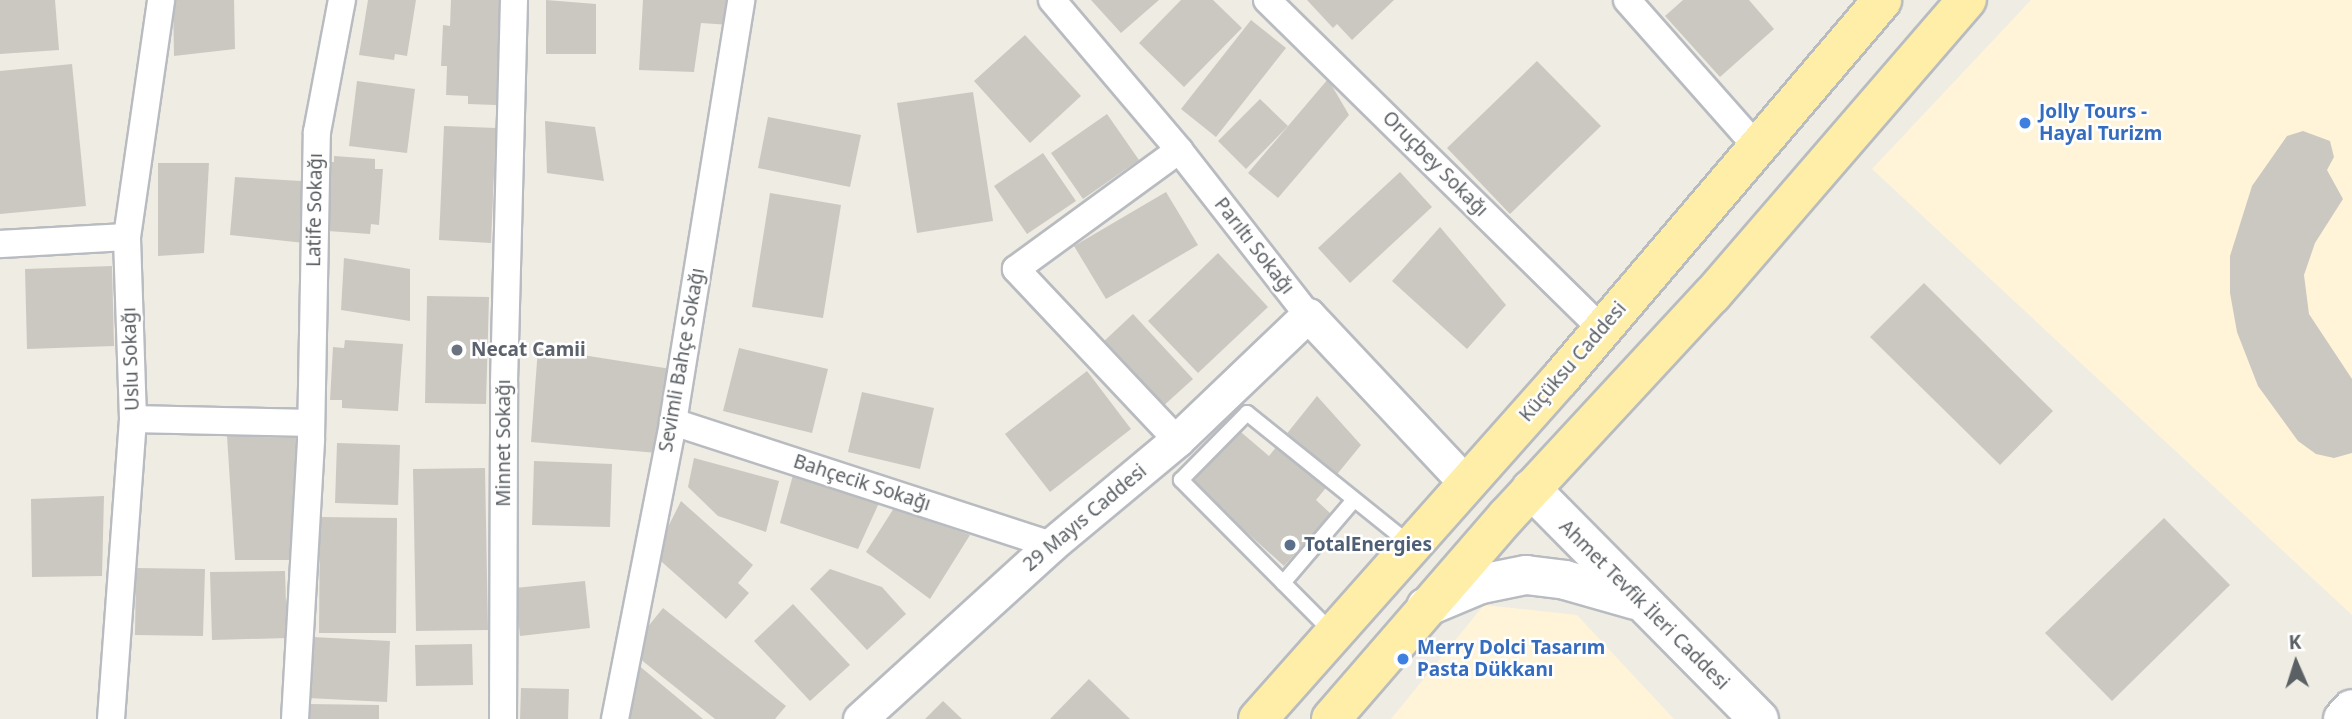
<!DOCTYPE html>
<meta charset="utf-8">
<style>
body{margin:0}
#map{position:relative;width:2352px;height:719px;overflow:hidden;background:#eeece3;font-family:"Noto Sans",sans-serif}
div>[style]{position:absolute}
.commercial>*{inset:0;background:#fff4d8}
.building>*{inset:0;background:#cbc8c2}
.roads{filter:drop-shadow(2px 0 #b8bbc0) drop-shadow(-2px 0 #b8bbc0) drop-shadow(0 2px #b8bbc0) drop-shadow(0 -2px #b8bbc0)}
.service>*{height:14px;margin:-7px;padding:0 7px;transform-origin:7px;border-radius:7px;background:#fff}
.minor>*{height:26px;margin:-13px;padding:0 13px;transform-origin:13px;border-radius:13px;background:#fff}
.tertiary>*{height:33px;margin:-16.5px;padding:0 16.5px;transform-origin:16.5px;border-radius:16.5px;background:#fff}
.secondary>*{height:38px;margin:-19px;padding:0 19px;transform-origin:19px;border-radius:19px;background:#fff}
.primary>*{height:38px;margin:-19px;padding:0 19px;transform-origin:19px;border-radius:19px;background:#ffeea8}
.dots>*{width:19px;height:19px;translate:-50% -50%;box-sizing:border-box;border:4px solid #fff;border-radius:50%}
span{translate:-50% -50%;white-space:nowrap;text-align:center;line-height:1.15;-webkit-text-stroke:5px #fff;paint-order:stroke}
.shop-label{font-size:19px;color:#366cbe;font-weight:700}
.left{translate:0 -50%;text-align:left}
.street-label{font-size:19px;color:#5b6064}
.worship-label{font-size:19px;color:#5b616d;font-weight:700}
.service-label{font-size:19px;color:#4e5e75;font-weight:700}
.north{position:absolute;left:2261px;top:628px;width:70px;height:70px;-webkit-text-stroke:5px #fff;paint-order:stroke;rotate:357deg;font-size:19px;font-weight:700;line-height:28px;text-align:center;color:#5b6064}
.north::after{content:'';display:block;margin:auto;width:24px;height:32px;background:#5b6064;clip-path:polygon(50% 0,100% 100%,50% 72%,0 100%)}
</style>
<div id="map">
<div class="commercial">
<i style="clip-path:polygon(2031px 0,2352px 0,2352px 615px,1872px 169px)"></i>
<i style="clip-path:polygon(1484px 605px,1577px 615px,1674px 719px,1391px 719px)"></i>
</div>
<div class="building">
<i style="clip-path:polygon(0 0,55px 0,59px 50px,0 54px)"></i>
<i style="clip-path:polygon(173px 0,234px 0,235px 49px,174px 56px)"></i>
<i style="clip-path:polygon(368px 0,416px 0,407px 56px,395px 54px,394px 60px,359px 55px)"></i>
<i style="clip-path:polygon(451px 0,500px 0,496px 105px,468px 104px,468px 96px,446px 95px,447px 66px,441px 66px,443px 25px,450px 26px)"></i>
<i style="clip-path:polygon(546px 0,596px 4px,596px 54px,546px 54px)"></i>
<i style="clip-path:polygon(643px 0,732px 0,730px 25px,701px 23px,694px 72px,639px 70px)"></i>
<i style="clip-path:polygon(1091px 0,1159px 0,1121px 33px)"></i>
<i style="clip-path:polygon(1181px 0,1213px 0,1242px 28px,1184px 87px,1139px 43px)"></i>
<i style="clip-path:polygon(1307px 0,1394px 0,1352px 40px,1337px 24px,1333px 28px)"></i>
<i style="clip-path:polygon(1683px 0,1749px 0,1774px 29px,1720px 77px,1665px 16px)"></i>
<i style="clip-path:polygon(1251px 20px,1286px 48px,1216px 137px,1181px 109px)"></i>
<i style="clip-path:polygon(1025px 35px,1081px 96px,1030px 143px,974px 81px)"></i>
<i style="clip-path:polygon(1537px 61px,1601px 126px,1510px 214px,1447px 148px)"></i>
<i style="clip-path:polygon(72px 64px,86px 206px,0 214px,0 71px)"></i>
<i style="clip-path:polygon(1328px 79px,1349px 115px,1278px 198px,1248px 173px)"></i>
<i style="clip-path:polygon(357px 81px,415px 89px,407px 153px,349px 146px)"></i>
<i style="clip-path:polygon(973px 92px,993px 221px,917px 233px,897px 103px)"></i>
<i style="clip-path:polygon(1260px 99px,1288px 126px,1246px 169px,1218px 141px)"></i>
<i style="clip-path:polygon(1107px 114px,1139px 160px,1083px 199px,1051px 153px)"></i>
<i style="clip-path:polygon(768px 117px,861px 135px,850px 187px,758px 168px)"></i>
<i style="clip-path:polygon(545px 121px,595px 127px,604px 181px,547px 173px)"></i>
<i style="clip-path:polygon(444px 126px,496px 128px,491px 243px,439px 240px)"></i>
<i style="clip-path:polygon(2303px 131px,2330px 141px,2334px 157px,2327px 170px,2343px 199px,2315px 243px,2304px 275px,2309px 314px,2352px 379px,2352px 453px,2334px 458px,2316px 454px,2298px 441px,2258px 386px,2237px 332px,2230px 293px,2230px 256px,2252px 186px,2287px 136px)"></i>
<i style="clip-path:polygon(1043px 153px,1076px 201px,1027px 234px,994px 186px)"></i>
<i style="clip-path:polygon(334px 156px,375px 159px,375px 169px,383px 169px,379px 225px,371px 224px,370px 234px,328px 231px,327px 162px,334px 162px)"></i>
<i style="clip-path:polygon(158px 163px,209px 163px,204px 253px,158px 256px)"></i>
<i style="clip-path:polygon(1400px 172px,1432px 207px,1350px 283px,1318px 248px)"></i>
<i style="clip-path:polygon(235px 177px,301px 181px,304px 243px,230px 235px)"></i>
<i style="clip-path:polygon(1166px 192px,1198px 245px,1106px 299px,1074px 246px)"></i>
<i style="clip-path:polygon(770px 193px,841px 205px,823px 318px,752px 307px)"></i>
<i style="clip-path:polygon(1440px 227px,1506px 305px,1467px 349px,1392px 281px)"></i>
<i style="clip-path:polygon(1218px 253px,1268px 307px,1198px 373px,1148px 321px)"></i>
<i style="clip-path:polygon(344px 258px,410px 269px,410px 321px,341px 310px)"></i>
<i style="clip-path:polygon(112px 266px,114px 346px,27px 349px,25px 269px)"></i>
<i style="clip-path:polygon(1924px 283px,2053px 411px,2000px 465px,1870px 337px)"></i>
<i style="clip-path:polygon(427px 296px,489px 297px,486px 404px,425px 403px)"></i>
<i style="clip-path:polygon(1133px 314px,1193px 379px,1161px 408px,1101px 344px)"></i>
<i style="clip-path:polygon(345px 340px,403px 344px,398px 411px,342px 408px,342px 400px,330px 400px,333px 347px,344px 348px)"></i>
<i style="clip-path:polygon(538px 348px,671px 369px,657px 453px,531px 442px)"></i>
<i style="clip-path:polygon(739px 348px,828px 369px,812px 433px,723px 411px)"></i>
<i style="clip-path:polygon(1087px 371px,1131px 429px,1050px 492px,1005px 434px)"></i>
<i style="clip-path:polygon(862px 392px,934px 408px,920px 469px,848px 452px)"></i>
<i style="clip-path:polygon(1317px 396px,1361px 445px,1316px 500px,1331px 514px,1284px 566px,1190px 481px,1235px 427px,1269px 456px)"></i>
<i style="clip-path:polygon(227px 436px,298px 438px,294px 560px,235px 560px)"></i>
<i style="clip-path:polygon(337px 443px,400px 445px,398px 505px,335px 503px)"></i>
<i style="clip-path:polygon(694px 458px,779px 481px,766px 532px,718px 516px,688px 487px)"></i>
<i style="clip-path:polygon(534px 461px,612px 464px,610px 527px,532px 525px)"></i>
<i style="clip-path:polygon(485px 468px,488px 630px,416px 631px,413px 469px)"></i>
<i style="clip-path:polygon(793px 475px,879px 503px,858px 549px,780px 523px)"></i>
<i style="clip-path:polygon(104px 496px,102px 576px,32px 577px,31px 499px)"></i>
<i style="clip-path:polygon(681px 501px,753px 565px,738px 583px,749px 593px,726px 619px,654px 555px)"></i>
<i style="clip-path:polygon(894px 508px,970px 535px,930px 599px,866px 552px)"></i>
<i style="clip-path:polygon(320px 517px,397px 518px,396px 633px,319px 633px)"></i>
<i style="clip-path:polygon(2164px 518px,2230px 585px,2112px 701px,2045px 633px)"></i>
<i style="clip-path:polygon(136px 568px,205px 569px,203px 636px,135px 635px)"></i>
<i style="clip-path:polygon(830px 569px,882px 587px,906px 614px,867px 650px,810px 589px)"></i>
<i style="clip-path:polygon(285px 571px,287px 638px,212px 640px,210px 572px)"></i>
<i style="clip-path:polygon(585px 581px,590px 628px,520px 636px,515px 588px)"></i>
<i style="clip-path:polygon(793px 604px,850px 665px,810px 701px,754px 641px)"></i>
<i style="clip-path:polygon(663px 608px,786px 706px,775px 719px,715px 719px,629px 650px)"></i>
<i style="clip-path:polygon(312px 637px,390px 641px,387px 702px,308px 698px)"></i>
<i style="clip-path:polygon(472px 644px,473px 685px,416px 686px,415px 645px)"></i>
<i style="clip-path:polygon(637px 664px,703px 719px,623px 719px)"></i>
<i style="clip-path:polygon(1089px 679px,1130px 719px,1050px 719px)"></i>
<i style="clip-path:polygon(521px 688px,569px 689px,568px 719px,520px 719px)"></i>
<i style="clip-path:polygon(943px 701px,962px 719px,925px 719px)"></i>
<i style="clip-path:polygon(309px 704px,379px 705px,379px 719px,308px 719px)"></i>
</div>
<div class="roads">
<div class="service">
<i style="left:1283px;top:583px;width:109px;rotate:-49.5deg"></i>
<i style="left:1333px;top:633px;width:216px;rotate:-134.8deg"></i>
<i style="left:1181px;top:480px;width:94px;rotate:-45.4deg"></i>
<i style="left:1247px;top:413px;width:211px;rotate:38.8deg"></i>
</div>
<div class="minor">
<i style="left:1052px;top:0;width:197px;rotate:49.7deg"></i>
<i style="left:1179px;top:150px;width:209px;rotate:52deg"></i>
<i style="left:1267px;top:0;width:470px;rotate:44.5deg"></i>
<i style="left:1627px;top:0;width:196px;rotate:48.5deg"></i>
<i style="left:0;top:244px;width:127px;rotate:-3.2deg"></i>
<i style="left:133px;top:419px;width:178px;rotate:1.3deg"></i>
<i style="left:673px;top:422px;width:398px;rotate:18deg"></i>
<i style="left:1177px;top:440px;width:235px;rotate:-133.3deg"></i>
<i style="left:1016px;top:269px;width:202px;rotate:-36.1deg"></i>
<i style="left:111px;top:719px;width:301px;rotate:-85.8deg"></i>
<i style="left:133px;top:419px;width:182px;rotate:-91.9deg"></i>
<i style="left:127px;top:237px;width:239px;rotate:-81.8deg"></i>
<i style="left:295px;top:719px;width:281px;rotate:-86.7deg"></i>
<i style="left:311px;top:438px;width:306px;rotate:-88.9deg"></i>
<i style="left:317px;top:132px;width:134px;rotate:-79.3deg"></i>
<i style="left:503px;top:719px;width:337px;rotate:-89.8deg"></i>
<i style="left:504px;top:382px;width:382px;rotate:-88.5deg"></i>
<i style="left:615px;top:719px;width:303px;rotate:-78.9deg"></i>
<i style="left:673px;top:422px;width:427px;rotate:-80.8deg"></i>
</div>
<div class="tertiary">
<i style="left:860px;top:719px;width:258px;rotate:-42.3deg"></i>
<i style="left:1051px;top:545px;width:164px;rotate:-39.8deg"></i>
<i style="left:1177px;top:440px;width:181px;rotate:-43.7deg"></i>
<i style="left:1308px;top:315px;width:231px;rotate:46.8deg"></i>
</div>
<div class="secondary">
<i style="left:1531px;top:489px;width:324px;rotate:45.3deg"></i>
<i style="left:1426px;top:607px;width:60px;rotate:-22.7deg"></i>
<i style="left:1481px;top:584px;width:46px;rotate:-11.3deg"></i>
<i style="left:1526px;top:575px;width:39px;rotate:7deg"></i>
<i style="left:1565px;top:580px;width:73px;rotate:15.9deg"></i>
<i style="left:2343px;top:719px;width:13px;rotate:-48deg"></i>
</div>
<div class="primary">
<i style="left:1258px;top:719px;width:455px;rotate:-48.4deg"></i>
<i style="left:1560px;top:379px;width:497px;rotate:-49.6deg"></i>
<i style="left:1331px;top:719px;width:269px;rotate:-49.1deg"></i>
<i style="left:1507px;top:516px;width:301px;rotate:-47.2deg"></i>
<i style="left:1712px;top:295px;width:390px;rotate:-49.2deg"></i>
</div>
</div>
<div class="dots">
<i style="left:2025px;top:123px;background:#3f7fe0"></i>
<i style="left:457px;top:350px;background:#6b7280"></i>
<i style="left:1290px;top:545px;background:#5c6f8a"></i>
<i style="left:1403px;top:659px;background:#3f7fe0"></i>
</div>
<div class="shop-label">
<span class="left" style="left:2039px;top:123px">Jolly Tours -<br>Hayal Turizm</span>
<span class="left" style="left:1417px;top:659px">Merry Dolci Tasarım<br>Pasta Dükkanı</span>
</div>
<div class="street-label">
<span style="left:1435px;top:164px;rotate:45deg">Oruçbey Sokağı</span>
<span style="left:315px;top:210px;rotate:-89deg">Latife Sokağı</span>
<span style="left:1254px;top:246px;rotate:52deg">Parıltı Sokağı</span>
<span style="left:131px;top:359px;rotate:-92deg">Uslu Sokağı</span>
<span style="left:682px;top:360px;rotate:-80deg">Sevimli Bahçe Sokağı</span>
<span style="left:1573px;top:362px;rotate:-49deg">Küçüksu Caddesi</span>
<span style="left:504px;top:443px;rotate:-90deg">Minnet Sokağı</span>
<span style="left:862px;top:483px;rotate:18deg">Bahçecik Sokağı</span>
<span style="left:1085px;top:518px;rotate:-40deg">29 Mayıs Caddesi</span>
<span style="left:1644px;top:605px;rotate:45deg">Ahmet Tevfik İleri Caddesi</span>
</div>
<div class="worship-label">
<span class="left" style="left:471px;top:350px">Necat Camii</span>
</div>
<div class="service-label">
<span class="left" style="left:1304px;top:545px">TotalEnergies</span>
</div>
<div class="north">K</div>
</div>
